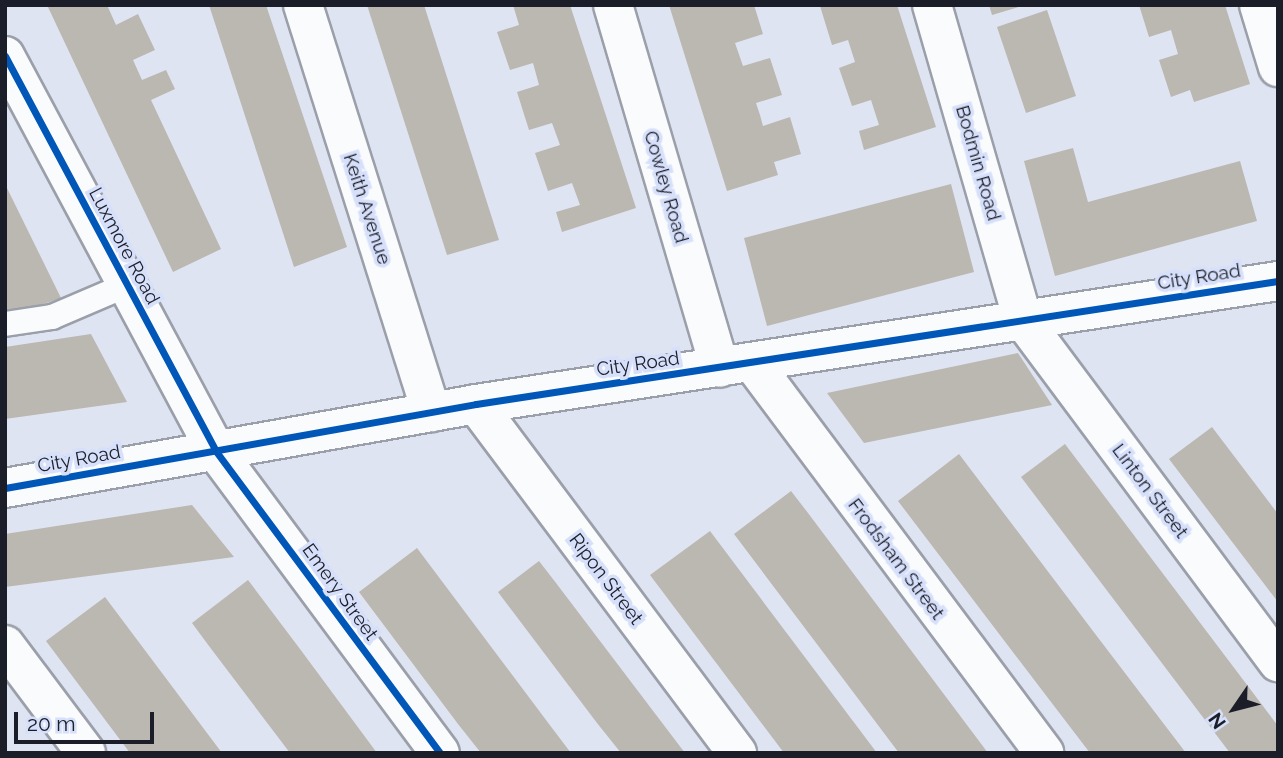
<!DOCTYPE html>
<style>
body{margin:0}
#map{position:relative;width:1283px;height:758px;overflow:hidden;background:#dfe4f2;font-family:Raleway,sans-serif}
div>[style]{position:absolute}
.building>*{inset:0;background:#bbb7b1}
.roads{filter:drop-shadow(2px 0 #9b9fa9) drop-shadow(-2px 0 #9b9fa9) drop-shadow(0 2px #9b9fa9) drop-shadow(0 -2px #9b9fa9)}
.service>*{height:24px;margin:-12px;padding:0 12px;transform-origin:12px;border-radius:12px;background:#fafbfd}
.minor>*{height:38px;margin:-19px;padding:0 19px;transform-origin:19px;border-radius:19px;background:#fafbfd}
.cycleway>*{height:7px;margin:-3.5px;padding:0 3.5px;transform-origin:3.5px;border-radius:3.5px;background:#0057b8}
span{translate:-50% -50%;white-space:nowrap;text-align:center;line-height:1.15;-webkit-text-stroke:7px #d7e0fa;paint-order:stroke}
.street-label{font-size:19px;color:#1b1e28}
.frame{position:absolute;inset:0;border:7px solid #1b1e28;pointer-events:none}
.north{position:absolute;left:1199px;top:674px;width:70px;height:70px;-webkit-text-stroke:5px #d7e0fa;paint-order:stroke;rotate:235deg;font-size:19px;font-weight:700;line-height:28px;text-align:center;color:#1b1e28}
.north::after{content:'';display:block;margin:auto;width:24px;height:32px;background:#1b1e28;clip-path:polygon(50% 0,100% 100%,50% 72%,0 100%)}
.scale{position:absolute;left:14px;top:712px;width:140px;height:32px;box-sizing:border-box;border:4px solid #1b1e28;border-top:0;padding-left:9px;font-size:21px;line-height:24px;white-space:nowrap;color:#1b1e28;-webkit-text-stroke:5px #d7e0fa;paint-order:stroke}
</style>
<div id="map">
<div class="building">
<i style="clip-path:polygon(47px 5px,107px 5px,116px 25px,138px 14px,155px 50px,133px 60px,142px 80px,166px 70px,175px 89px,151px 100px,221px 249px,173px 272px)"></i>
<i style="clip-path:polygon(209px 5px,266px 5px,347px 247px,294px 267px)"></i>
<i style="clip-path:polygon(367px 5px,424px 5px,499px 240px,447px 255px)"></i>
<i style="clip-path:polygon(513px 5px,570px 5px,636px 208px,562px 232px,556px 212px,580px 205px,572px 183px,548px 191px,535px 153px,560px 145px,552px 123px,529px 130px,517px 92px,539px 85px,533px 63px,510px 70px,497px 32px,519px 25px)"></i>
<i style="clip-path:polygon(669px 5px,754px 5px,763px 34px,735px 43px,743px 66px,770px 58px,782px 95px,756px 103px,760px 115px,763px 126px,790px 117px,801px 154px,774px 162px,778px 175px,727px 191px)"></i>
<i style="clip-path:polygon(897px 5px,936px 127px,864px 150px,859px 131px,879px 125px,871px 100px,852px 106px,839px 68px,855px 62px,848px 40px,832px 45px,820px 6px)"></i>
<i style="clip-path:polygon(989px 5px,1022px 5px,1022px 6px,992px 15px)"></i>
<i style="clip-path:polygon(1139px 5px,1225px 5px,1250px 84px,1194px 102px,1190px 90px,1171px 97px,1159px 60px,1178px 54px,1171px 30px,1149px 37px)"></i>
<i style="clip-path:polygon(1047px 10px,1076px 96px,1026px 113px,997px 27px)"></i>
<i style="clip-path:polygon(1073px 148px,1088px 202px,1240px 161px,1257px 221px,1055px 276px,1024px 161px)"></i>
<i style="clip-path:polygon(5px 184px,61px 298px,8px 316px,5px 309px)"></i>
<i style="clip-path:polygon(951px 184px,974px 272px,767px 326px,744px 238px)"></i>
<i style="clip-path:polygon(91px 334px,127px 402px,5px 419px,5px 347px)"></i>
<i style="clip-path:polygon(1018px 353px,1052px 405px,864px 443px,827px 393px)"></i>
<i style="clip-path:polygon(1212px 427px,1278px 514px,1278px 602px,1169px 459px)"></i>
<i style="clip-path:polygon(1065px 444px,1278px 726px,1278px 753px,1230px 753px,1021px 477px)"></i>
<i style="clip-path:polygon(959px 454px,1096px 635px,1186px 753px,1090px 753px,1035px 681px,898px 501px)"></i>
<i style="clip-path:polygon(791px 491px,808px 513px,988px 753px,899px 753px,835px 668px,734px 534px)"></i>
<i style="clip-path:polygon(192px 505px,234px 557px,5px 587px,5px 534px)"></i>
<i style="clip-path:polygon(710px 531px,877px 753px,784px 753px,650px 575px)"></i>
<i style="clip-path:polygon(417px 548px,549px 724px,571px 753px,481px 753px,458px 724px,359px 592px)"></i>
<i style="clip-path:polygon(539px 561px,556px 583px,685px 753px,621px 753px,597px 723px,498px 592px)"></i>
<i style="clip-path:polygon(248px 580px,300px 649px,377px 753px,290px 753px,209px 646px,192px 623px)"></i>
<i style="clip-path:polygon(105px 597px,222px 753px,130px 753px,46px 641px)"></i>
</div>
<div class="roads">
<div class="service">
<i style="left:5px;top:324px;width:48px;rotate:-8.5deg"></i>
<i style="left:52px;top:317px;width:82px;rotate:-23.1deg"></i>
</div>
<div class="minor">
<i style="left:303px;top:5px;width:427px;rotate:72.5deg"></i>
<i style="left:613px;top:5px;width:378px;rotate:73.6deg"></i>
<i style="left:932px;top:5px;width:328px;rotate:73.9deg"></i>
<i style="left:1023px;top:320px;width:427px;rotate:53.3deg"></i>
<i style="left:1259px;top:5px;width:65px;rotate:73deg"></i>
<i style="left:5px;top:56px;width:446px;rotate:61.9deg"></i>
<i style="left:215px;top:450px;width:377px;rotate:53.4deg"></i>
<i style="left:752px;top:362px;width:488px;rotate:53.2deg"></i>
<i style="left:476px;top:404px;width:436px;rotate:53.2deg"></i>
<i style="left:5px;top:488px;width:478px;rotate:-10.1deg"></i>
<i style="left:476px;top:404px;width:811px;rotate:-8.72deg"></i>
<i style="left:5px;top:645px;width:135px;rotate:53.1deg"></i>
</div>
</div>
<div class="cycleway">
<i style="left:5px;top:56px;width:446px;rotate:61.9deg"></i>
<i style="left:215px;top:450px;width:377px;rotate:53.4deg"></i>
<i style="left:5px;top:488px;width:478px;rotate:-10.1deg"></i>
<i style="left:476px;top:404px;width:811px;rotate:-8.72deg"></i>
</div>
<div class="street-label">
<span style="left:978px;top:163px;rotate:74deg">Bodmin Road</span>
<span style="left:666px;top:187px;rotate:74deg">Cowley Road</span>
<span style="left:367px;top:209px;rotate:72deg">Keith Avenue</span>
<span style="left:124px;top:246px;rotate:62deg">Luxmore Road</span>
<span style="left:1199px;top:277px;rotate:-9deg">City Road</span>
<span style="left:638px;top:364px;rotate:-8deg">City Road</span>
<span style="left:79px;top:459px;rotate:-10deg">City Road</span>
<span style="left:1150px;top:491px;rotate:53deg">Linton Street</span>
<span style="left:896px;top:559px;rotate:53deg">Frodsham Street</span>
<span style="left:606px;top:579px;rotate:53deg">Ripon Street</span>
<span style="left:340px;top:592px;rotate:54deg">Emery Street</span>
</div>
<div class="frame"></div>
<div class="north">N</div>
<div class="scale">20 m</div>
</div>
